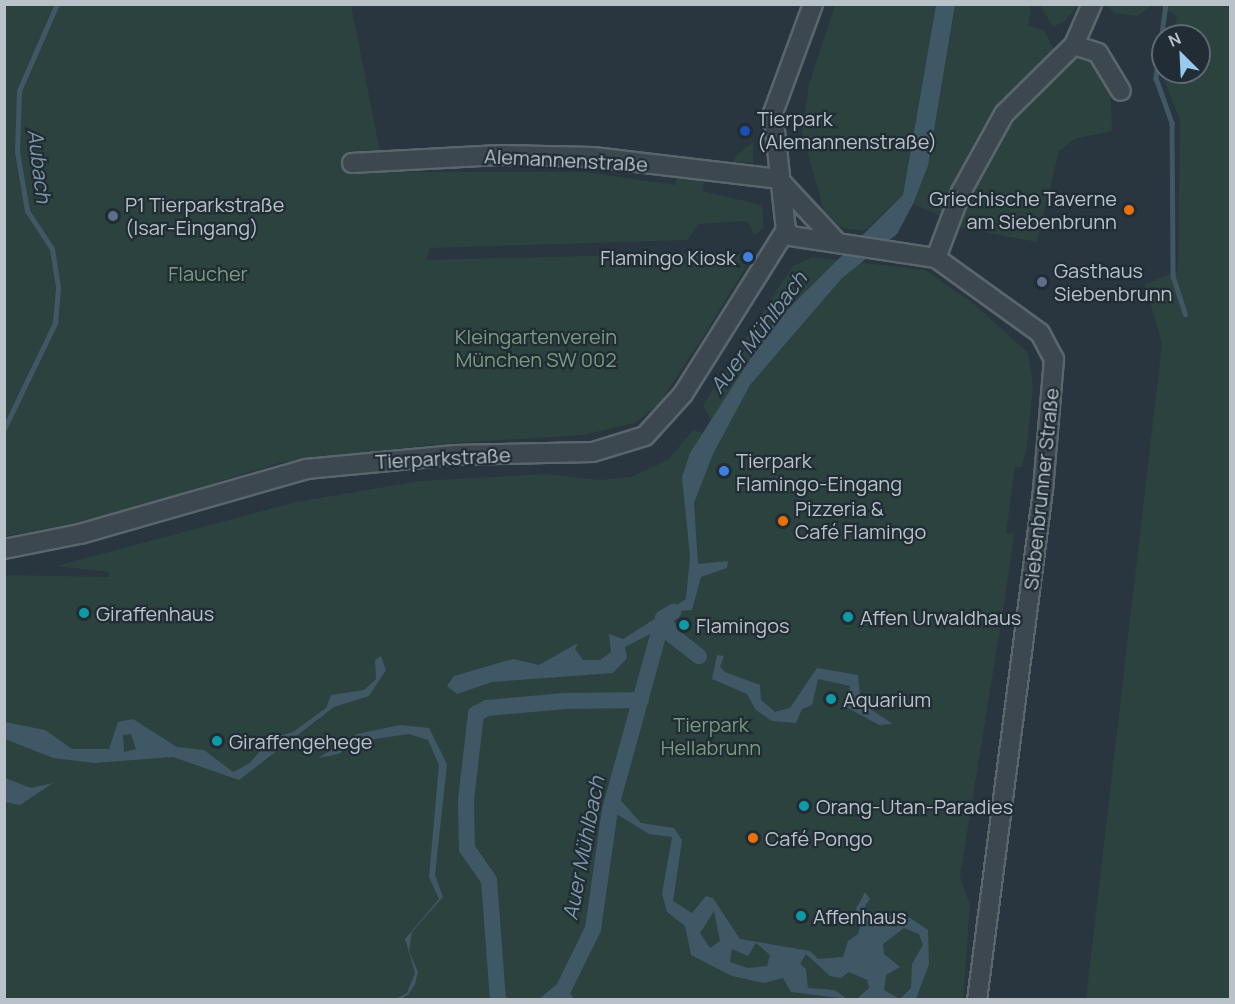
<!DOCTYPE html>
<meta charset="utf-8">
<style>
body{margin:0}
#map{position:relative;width:1235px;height:1004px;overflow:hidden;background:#29363f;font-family:Manrope,sans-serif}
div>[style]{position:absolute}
.green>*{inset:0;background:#2c423f}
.water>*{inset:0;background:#405766}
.stream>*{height:4.5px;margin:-2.25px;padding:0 2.25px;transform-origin:2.25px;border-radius:2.25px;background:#405766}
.canal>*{height:16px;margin:-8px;padding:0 8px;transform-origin:8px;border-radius:8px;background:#405766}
.roads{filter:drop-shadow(2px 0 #5a656c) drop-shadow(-2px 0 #5a656c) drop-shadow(0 2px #5a656c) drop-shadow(0 -2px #5a656c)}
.minor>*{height:18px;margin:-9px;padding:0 9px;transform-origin:9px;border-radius:9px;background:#3c474f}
.dots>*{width:16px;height:16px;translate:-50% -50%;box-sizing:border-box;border:3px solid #212c34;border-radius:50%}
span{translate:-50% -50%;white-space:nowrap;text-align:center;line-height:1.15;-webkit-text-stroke:4.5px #212c34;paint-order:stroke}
.poi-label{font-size:20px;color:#b9c2c9}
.left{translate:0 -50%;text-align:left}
.right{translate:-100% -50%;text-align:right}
.street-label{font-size:20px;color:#b9c2c9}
.park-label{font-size:20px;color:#7a9c7c}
.water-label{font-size:21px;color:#7d97a9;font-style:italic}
.frame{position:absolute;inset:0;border:6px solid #b9c2c9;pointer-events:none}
.north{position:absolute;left:1151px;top:24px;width:60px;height:60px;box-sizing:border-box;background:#212c34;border:2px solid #5e6870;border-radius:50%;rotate:336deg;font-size:16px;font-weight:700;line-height:24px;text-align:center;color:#b9c2c9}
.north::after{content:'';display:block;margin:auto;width:21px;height:27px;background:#9ac9ee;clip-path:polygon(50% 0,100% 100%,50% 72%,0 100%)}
</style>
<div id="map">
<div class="green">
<i style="clip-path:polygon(5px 5px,351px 5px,384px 172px,585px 172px,675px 185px,677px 176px,704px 181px,702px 191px,762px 205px,764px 228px,754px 235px,747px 221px,698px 224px,688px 240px,430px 248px,426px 260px,742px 252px,742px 261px,749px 262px,699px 343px,659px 404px,635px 423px,583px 435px,439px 444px,282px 462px,95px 520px,5px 536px)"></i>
<i style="clip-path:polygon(835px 5px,936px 5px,903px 195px,864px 231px,842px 228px,824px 211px,802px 133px,809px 84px)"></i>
<i style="clip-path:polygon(955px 5px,1031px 5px,1028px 26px,1043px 29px,1055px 51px,991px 117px,945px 218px,913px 204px,928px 166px)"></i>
<i style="clip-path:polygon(1040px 5px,1040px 4px,1078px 5px,1065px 21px,1053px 27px)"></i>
<i style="clip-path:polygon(1107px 5px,1153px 5px,1137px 16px,1114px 13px)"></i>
<i style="clip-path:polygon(1160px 5px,1230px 5px,1230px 999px,1086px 999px,1162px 344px,1145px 284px,1178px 271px,1180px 120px,1162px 74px,1199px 72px,1199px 36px,1172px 36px,1177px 16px)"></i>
<i style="clip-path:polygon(1081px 54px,1110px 80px,1112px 131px,1074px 139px,1059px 151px,1037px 242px,958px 227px,986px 156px,1009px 119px,1071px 57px)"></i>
<i style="clip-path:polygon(753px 142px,753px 163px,734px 162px,735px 157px)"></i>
<i style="clip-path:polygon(812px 257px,925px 270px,974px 304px,1028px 353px,1033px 386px,1027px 446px,1022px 467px,1015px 467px,1006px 534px,1014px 533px,1007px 585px,960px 877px,970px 905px,963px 999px,5px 999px,4px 575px,109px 577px,109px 572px,56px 566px,296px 502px,420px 481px,545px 474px,600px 480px,631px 477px,668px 460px,693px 430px,703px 433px,711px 419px,703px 406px,729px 364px,792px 267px)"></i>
</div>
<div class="water">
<i style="clip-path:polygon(936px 5px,955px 5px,928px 166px,913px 204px,897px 234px,842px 278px,750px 385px,713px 454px,694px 503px,698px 564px,728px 561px,727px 568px,701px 577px,692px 610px,678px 611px,668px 625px,625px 647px,627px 658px,613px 673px,492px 682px,457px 694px,447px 686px,454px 676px,513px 659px,539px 665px,578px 643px,575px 649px,583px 660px,600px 660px,611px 652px,609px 634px,623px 639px,686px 599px,690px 556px,682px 477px,690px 453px,772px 325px,903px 195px)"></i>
<i style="clip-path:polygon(717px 655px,724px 656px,720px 667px,725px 672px,760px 685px,761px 700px,775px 712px,790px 708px,817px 668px,858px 675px,861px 703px,893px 724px,879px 725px,846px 707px,850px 686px,818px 679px,812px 705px,802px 709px,796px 723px,772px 721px,756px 710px,747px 694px,712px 679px)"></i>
<i style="clip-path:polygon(evenodd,381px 656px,386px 670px,369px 696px,334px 707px,239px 780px,173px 757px,94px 763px,53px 758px,5px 739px,5px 722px,45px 730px,72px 749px,109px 749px,118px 722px,133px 719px,177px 747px,204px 750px,233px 772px,250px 763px,271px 738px,293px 732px,326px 708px,331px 695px,364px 690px,376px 679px,375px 660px,381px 656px,131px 734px,136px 749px,124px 752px,123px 735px,131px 734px)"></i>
<i style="clip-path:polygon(400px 725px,429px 728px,447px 764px,435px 875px,443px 897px,412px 932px,409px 951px,418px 972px,415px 984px,408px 995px,400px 999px,394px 1000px,407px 993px,415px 973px,405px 939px,439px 899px,429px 877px,439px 765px,428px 740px,409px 734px,355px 742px,339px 754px,318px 758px,357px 734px)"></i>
<i style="clip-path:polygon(5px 778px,31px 788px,53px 783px,20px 805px,5px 802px)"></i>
<i style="clip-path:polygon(evenodd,615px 794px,641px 823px,674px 828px,682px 840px,673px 901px,692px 913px,706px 896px,713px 898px,740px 939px,810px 951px,818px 959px,843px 957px,848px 941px,858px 934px,862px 921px,856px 909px,865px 892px,870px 899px,865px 906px,869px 920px,903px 913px,928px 930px,929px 964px,916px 999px,857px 999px,869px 988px,867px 980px,849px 972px,841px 978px,830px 976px,806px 954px,800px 964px,806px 969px,808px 988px,835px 990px,847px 999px,791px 992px,783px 978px,764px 983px,732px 976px,691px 955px,685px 926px,667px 912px,662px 894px,672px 837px,649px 834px,610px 810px,615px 794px,714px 911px,720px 941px,710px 948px,700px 933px,714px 911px,615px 794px,904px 928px,919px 934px,923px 945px,912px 964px,911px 988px,900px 999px,884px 990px,886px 975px,900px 967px,884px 954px,883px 944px,904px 928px,615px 794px,756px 943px,770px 955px,767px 966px,748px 968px,730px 962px,732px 949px,748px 956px,756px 943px)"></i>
<i style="clip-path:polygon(556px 985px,565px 986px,574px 999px,539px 999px)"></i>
</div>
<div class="stream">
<i style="left:1166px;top:4px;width:75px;rotate:97.7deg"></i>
<i style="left:1156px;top:78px;width:48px;rotate:70.4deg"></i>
<i style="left:1172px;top:123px;width:153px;rotate:89.6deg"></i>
<i style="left:1173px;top:276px;width:40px;rotate:72deg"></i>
<i style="left:4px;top:429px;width:118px;rotate:-64.3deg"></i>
<i style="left:55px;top:323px;width:36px;rotate:-85deg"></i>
<i style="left:58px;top:287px;width:38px;rotate:-99deg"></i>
<i style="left:52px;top:249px;width:45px;rotate:-123.3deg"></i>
<i style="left:27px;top:211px;width:60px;rotate:-99.6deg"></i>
<i style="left:17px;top:152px;width:61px;rotate:-88.1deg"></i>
<i style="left:19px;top:91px;width:95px;rotate:-66.4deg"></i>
</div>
<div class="canal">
<i style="left:663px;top:618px;width:21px;rotate:61deg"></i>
<i style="left:673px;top:636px;width:33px;rotate:38deg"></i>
<i style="left:498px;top:1000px;width:120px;rotate:-94.3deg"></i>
<i style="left:489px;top:880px;width:38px;rotate:-125deg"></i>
<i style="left:467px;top:849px;width:49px;rotate:-91.2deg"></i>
<i style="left:466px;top:800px;width:87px;rotate:-83.4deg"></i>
<i style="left:476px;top:714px;width:13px;rotate:-29deg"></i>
<i style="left:487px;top:708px;width:78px;rotate:-5.1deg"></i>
<i style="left:565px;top:701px;width:76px;rotate:-0.8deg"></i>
<i style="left:558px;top:1000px;width:79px;rotate:-63.8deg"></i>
<i style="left:593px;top:929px;width:120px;rotate:-81.9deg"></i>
<i style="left:610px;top:810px;width:199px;rotate:-74.6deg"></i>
<i style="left:663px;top:618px;width:12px;rotate:-31deg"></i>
</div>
<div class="roads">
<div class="minor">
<i style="left:1074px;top:45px;width:25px;rotate:18deg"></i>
<i style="left:1098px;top:53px;width:44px;rotate:58.8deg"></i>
<i style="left:352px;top:163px;width:148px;rotate:-3.1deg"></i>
<i style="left:500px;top:155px;width:93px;rotate:1.2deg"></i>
<i style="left:593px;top:157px;width:187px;rotate:6.7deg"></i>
<i style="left:781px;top:182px;width:79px;rotate:47deg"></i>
<i style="left:784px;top:235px;width:154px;rotate:8.6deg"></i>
<i style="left:936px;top:258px;width:128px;rotate:35.8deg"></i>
<i style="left:1040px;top:333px;width:30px;rotate:62deg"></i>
<i style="left:1054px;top:359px;width:131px;rotate:94.8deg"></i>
<i style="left:1043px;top:490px;width:514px;rotate:97.37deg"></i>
<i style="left:936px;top:258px;width:71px;rotate:-69.3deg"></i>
<i style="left:961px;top:192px;width:89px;rotate:-61.1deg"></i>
<i style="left:1004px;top:114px;width:98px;rotate:-44.6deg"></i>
<i style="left:1074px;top:45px;width:45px;rotate:-66.3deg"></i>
<i style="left:4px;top:549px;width:77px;rotate:-11.2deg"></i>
<i style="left:80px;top:534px;width:235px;rotate:-16deg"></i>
<i style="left:306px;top:469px;width:150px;rotate:-5.4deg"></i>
<i style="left:455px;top:455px;width:138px;rotate:-1.2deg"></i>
<i style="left:593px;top:452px;width:54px;rotate:-17.1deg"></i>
<i style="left:645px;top:436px;width:57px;rotate:-47.9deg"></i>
<i style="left:683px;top:394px;width:194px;rotate:-57.9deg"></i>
<i style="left:786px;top:230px;width:118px;rotate:-96.3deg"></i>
<i style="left:773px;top:113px;width:116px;rotate:-69.8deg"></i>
</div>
</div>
<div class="dots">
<i style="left:745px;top:131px;background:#1a4fb4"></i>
<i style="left:1129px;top:210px;background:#e8710a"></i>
<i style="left:113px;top:216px;background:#5c6f8a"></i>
<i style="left:748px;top:257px;background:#3f7fe0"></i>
<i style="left:1042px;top:282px;background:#5c6f8a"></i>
<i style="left:724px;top:471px;background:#3f7fe0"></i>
<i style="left:783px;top:521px;background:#e8710a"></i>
<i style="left:84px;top:613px;background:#0f9aa8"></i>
<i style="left:848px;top:617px;background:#0f9aa8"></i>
<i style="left:684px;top:625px;background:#0f9aa8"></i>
<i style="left:831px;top:699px;background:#0f9aa8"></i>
<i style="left:217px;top:741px;background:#0f9aa8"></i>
<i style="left:804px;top:806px;background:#0f9aa8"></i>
<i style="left:753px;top:838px;background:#e8710a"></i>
<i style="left:801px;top:916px;background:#0f9aa8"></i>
</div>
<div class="poi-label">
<span class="left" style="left:757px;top:130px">Tierpark<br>(Alemannenstraße)</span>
<span class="right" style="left:1117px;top:210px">Griechische Taverne<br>am Siebenbrunn</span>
<span class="left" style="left:125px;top:216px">P1 Tierparkstraße<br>(Isar-Eingang)</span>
<span class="right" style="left:736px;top:257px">Flamingo Kiosk</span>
<span class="left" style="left:1054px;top:282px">Gasthaus<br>Siebenbrunn</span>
<span class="left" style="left:736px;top:472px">Tierpark<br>Flamingo-Eingang</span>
<span class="left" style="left:795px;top:520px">Pizzeria &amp;<br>Café Flamingo</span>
<span class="left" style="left:96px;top:613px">Giraffenhaus</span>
<span class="left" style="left:860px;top:617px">Affen Urwaldhaus</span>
<span class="left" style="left:696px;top:625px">Flamingos</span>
<span class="left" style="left:843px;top:699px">Aquarium</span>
<span class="left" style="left:229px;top:741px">Giraffengehege</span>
<span class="left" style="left:816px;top:806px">Orang-Utan-Paradies</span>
<span class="left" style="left:765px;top:838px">Café Pongo</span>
<span class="left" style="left:813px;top:916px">Affenhaus</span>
</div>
<div class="street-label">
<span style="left:566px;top:160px;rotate:3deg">Alemannenstraße</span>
<span style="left:443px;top:458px;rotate:-3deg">Tierparkstraße</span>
<span style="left:1041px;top:489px;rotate:-84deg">Siebenbrunner Straße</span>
</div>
<div class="park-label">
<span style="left:208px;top:273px">Flaucher</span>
<span style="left:536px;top:348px">Kleingartenverein<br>München SW 002</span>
<span style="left:711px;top:736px">Tierpark<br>Hellabrunn</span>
</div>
<div class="water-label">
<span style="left:40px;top:166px;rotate:83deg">Aubach</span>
<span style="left:758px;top:332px;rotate:-53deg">Auer Mühlbach</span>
<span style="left:583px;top:848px;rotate:-79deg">Auer Mühlbach</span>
</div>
<div class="frame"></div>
<div class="north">N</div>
</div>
